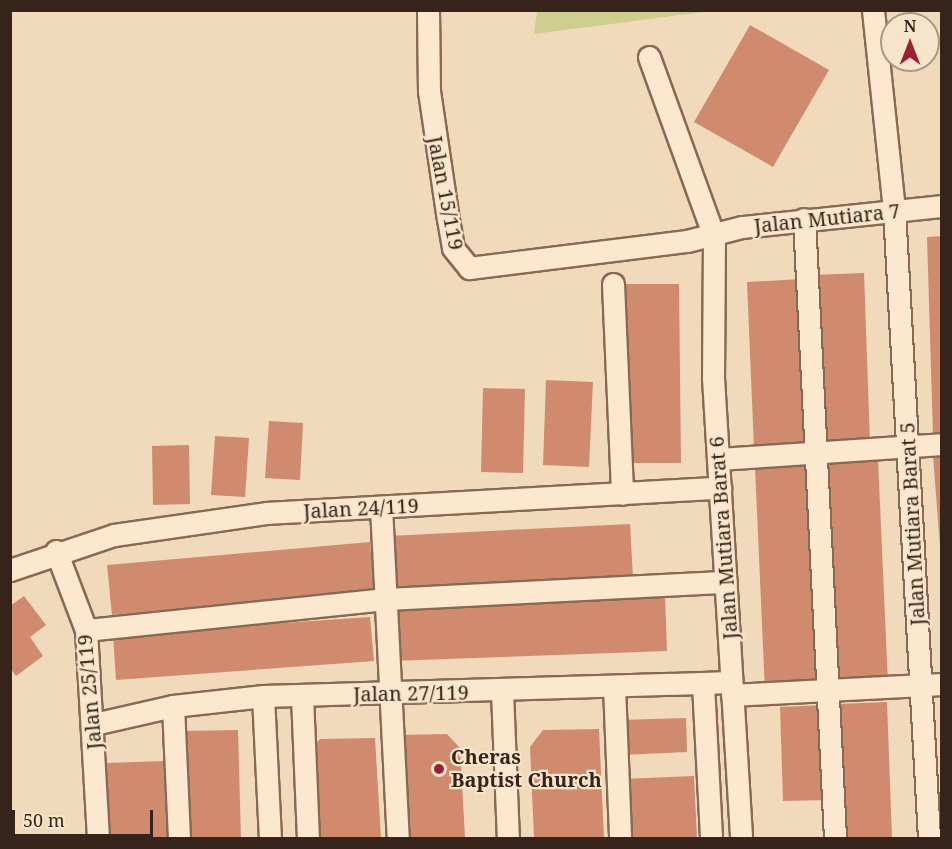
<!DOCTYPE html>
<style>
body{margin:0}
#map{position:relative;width:952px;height:849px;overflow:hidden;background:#f0dabb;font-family:"Noto Serif",serif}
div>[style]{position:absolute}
.green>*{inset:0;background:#cece8f}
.building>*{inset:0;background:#d08b6f}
.roads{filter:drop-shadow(2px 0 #886954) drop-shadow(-2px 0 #886954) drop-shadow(0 2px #886954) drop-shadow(0 -2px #886954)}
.minor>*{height:21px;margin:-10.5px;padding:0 10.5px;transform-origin:10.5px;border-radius:10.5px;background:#fbe8cf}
.dots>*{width:16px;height:16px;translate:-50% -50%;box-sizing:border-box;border:3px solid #f7e5cb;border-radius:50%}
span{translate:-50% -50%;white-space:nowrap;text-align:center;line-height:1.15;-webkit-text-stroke:4.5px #f7e5cb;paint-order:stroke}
.street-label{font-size:20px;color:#36241a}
.poi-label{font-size:20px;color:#36241a;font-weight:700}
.left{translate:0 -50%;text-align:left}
.frame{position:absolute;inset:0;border:12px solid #36241a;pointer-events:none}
.north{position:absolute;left:880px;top:12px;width:60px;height:60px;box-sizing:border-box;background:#f7e5cb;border:2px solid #aa9884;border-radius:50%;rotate:0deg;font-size:16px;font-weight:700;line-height:24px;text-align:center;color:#36241a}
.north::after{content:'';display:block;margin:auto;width:21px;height:27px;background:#9a2131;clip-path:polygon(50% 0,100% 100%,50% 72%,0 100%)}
.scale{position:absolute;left:12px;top:810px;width:141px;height:27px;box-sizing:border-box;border:3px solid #36241a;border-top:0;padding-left:8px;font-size:18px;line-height:21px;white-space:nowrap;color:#36241a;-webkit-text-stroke:4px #f7e5cb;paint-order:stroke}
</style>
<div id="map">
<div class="green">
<i style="clip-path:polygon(537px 11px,537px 10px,711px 11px,534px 34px)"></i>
</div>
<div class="building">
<i style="clip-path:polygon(750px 25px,829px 70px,773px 167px,694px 122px)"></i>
<i style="clip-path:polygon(942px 236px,942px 435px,933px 436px,927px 237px)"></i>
<i style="clip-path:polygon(864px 273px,870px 443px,818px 444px,812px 275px)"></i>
<i style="clip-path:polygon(802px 279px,810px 446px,754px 448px,747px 282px)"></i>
<i style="clip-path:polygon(626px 284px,679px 284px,681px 463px,627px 463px)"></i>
<i style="clip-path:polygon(546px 380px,593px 382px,589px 467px,543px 465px)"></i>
<i style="clip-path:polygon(483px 388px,525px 389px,523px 473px,481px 472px)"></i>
<i style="clip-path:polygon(269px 421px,303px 423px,300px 480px,265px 478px)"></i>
<i style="clip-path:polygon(215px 436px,249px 438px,245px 497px,211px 495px)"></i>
<i style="clip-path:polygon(189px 445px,190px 504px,153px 505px,152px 446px)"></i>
<i style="clip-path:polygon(942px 455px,942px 546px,940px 546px,933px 456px)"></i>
<i style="clip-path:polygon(878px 459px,888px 684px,833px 687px,822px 462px)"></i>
<i style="clip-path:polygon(810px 465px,820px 689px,765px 692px,755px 467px)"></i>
<i style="clip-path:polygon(630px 524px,633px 578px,391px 590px,389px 536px)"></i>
<i style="clip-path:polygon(370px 542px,374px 591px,112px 615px,107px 565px)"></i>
<i style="clip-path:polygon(24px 596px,46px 625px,30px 637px,43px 656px,16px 676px,10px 668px,10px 606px)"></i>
<i style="clip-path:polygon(665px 596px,667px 651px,391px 661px,390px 606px)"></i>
<i style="clip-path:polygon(370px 617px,374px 661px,116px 680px,113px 635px)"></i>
<i style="clip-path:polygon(887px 702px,892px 838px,844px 838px,838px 704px)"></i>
<i style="clip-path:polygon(826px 705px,829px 800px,783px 801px,780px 707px)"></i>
<i style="clip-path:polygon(686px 718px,687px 752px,622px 755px,621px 720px)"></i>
<i style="clip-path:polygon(599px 729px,604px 838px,534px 838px,530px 747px,543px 730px)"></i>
<i style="clip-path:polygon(238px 730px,241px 838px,182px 838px,179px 731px)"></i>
<i style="clip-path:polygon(447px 734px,460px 748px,465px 837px,401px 838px,397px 735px)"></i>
<i style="clip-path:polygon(375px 738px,381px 838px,311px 838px,306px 753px,320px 739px)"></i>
<i style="clip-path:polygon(165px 761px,168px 838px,108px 838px,105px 763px)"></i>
<i style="clip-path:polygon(694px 776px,697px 838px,624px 838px,622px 779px)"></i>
</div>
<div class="roads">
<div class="minor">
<i style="left:428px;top:10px;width:81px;rotate:89.3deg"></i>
<i style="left:429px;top:91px;width:129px;rotate:81.6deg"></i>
<i style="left:448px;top:219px;width:29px;rotate:80deg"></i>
<i style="left:453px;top:248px;width:26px;rotate:51deg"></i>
<i style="left:469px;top:268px;width:220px;rotate:-7.1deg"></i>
<i style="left:687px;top:241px;width:57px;rotate:-14.3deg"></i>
<i style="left:742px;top:227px;width:201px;rotate:-6deg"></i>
<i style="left:873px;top:10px;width:201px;rotate:84deg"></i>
<i style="left:894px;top:210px;width:629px;rotate:86.81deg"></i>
<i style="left:649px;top:57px;width:191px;rotate:70.1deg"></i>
<i style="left:714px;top:237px;width:141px;rotate:90.4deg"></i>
<i style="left:713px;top:378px;width:461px;rotate:86.5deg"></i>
<i style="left:804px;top:219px;width:620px;rotate:87.13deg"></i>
<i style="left:613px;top:284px;width:210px;rotate:87.5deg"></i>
<i style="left:718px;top:459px;width:225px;rotate:-3.8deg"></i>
<i style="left:381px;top:507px;width:331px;rotate:87.1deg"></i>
<i style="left:56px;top:551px;width:85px;rotate:69.2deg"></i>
<i style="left:86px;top:630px;width:208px;rotate:86.7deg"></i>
<i style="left:10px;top:570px;width:110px;rotate:-18.6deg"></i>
<i style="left:114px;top:535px;width:155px;rotate:-8.2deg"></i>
<i style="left:267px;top:513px;width:454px;rotate:-3.2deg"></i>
<i style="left:86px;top:630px;width:303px;rotate:-5.9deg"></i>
<i style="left:387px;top:599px;width:339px;rotate:-2.9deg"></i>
<i style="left:703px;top:684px;width:154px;rotate:87deg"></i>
<i style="left:614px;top:686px;width:152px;rotate:87.7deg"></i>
<i style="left:502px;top:691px;width:147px;rotate:87.7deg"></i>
<i style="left:732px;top:695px;width:210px;rotate:-3deg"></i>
<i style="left:263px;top:696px;width:142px;rotate:87.2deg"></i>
<i style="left:302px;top:696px;width:142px;rotate:87.6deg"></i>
<i style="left:173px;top:706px;width:132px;rotate:87.4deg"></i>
<i style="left:94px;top:724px;width:81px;rotate:-12.8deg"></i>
<i style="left:173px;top:706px;width:91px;rotate:-6.3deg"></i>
<i style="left:263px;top:696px;width:468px;rotate:-1.7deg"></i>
</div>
</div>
<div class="dots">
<i style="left:439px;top:769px;background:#9a2131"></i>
</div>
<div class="street-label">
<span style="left:446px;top:193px;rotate:79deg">Jalan 15/119</span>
<span style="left:827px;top:218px;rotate:-6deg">Jalan Mutiara 7</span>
<span style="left:361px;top:508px;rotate:-3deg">Jalan 24/119</span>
<span style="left:912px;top:524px;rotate:-93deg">Jalan Mutiara Barat 5</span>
<span style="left:723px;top:538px;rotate:-94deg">Jalan Mutiara Barat 6</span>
<span style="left:89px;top:692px;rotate:-95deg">Jalan 25/119</span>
<span style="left:411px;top:693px;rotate:-1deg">Jalan 27/119</span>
</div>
<div class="poi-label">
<span class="left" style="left:451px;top:768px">Cheras<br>Baptist Church</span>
</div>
<div class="frame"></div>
<div class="north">N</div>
<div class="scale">50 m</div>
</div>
